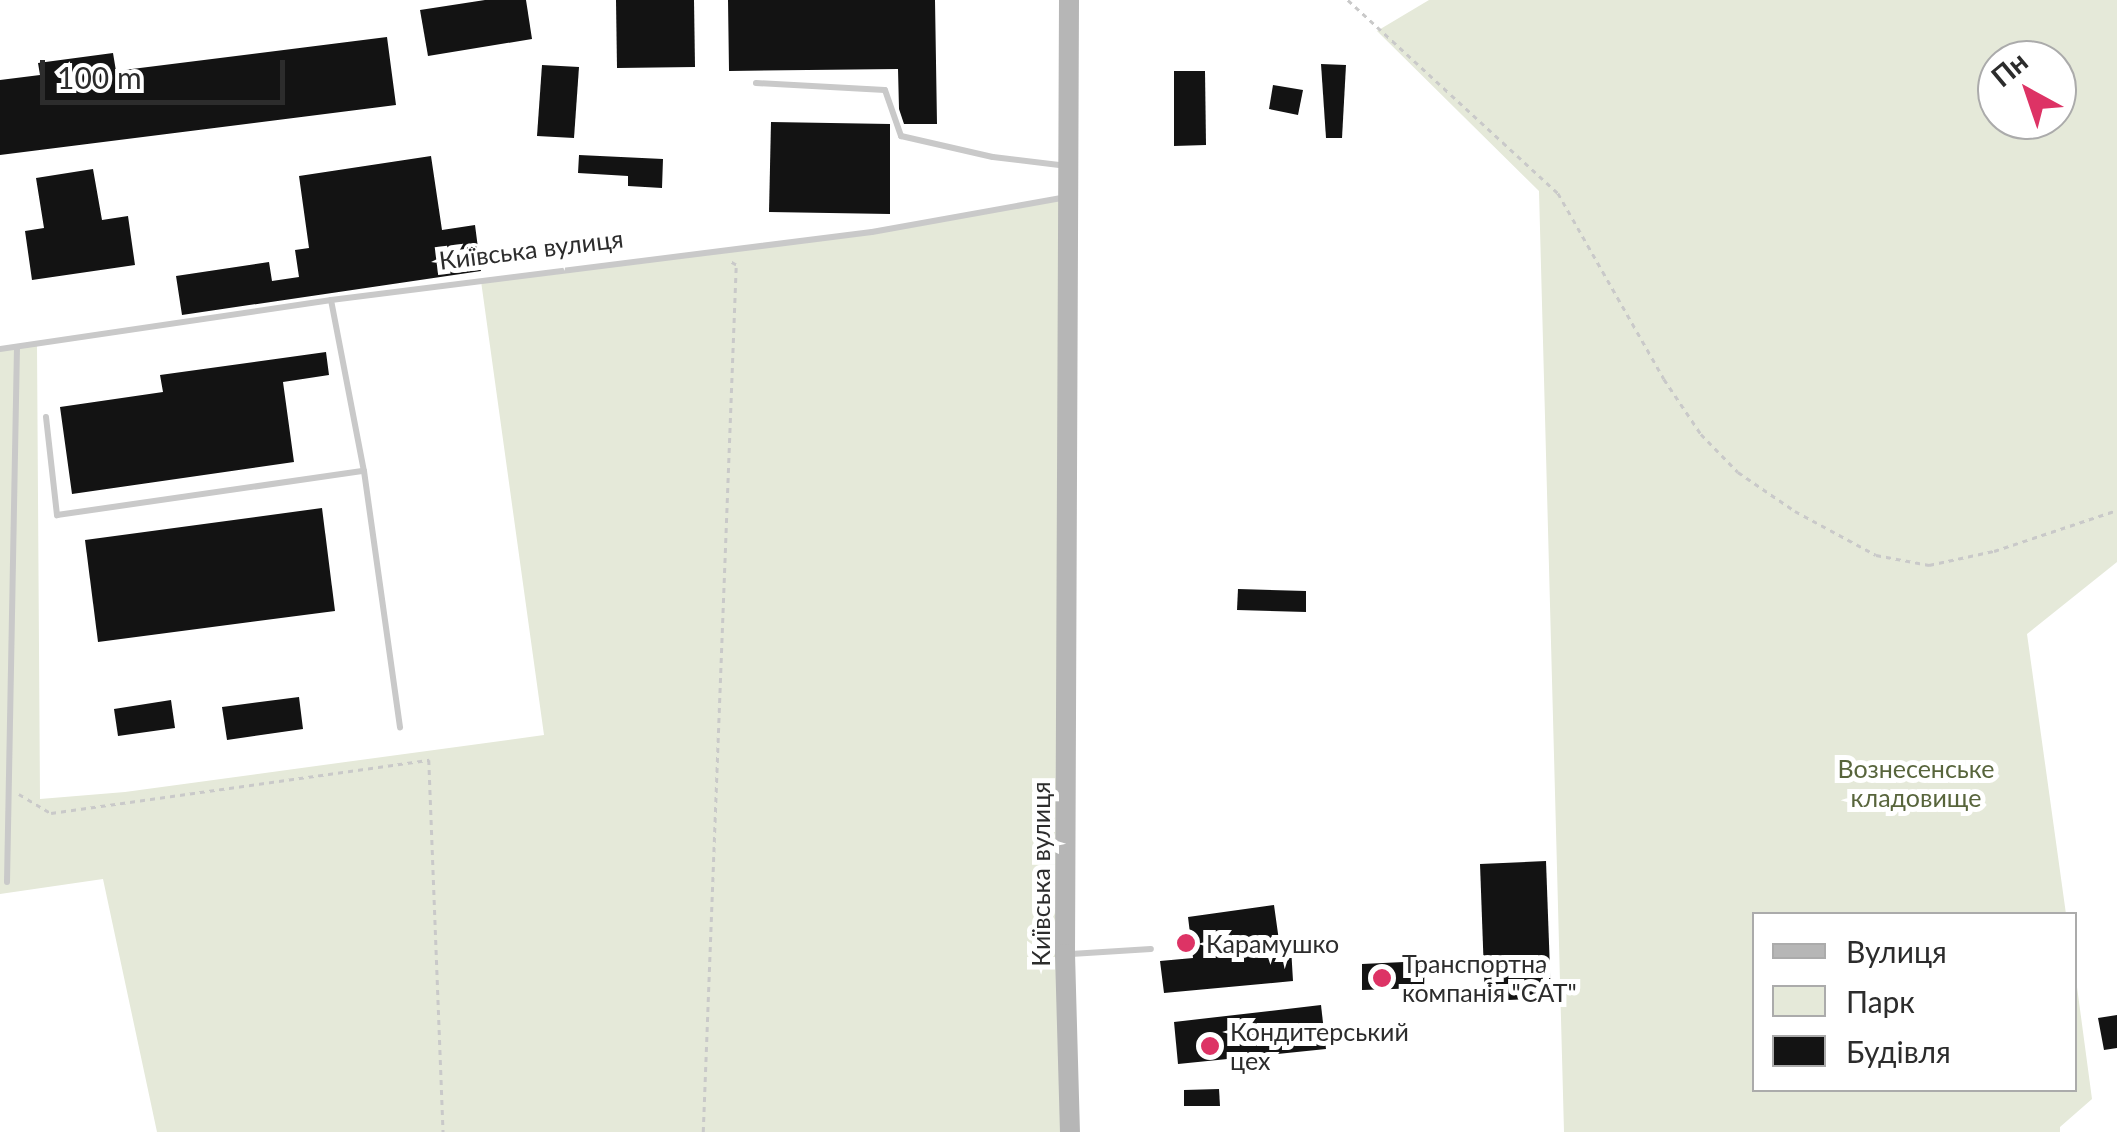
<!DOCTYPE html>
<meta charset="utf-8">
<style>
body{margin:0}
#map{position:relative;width:2117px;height:1132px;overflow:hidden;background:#fff;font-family:Lato,sans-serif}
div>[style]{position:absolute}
.green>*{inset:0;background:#e5e9d9}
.building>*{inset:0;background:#131313}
.path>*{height:2.5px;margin-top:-1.25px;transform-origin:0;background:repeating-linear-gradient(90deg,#c9c9c9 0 5px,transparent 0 10px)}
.lane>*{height:6px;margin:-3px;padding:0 3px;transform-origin:3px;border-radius:3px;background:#c9c9c9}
.secondary>*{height:20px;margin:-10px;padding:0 10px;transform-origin:10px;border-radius:10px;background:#b6b6b6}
.dots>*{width:28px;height:28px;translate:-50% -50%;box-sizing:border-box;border:5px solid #fff;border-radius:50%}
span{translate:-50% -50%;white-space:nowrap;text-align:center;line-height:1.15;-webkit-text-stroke:10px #fff;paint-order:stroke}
.street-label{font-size:25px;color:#2c2c2c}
.park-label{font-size:25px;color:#58653c}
.poi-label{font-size:25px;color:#2c2c2c}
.left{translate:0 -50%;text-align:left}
.legend{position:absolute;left:1752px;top:912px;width:325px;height:180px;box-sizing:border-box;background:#fff;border:2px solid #ababab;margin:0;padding:12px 18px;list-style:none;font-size:30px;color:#2c2c2c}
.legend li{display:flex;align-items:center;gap:20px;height:50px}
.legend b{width:50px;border:2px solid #ababab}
.north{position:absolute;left:1977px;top:40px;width:100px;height:100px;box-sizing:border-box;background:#fff;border:2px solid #ababab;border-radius:50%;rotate:320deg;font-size:28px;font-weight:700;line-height:40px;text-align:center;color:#2c2c2c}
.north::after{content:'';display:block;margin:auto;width:35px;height:45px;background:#dd3365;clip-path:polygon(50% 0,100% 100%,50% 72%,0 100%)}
.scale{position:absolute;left:40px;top:60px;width:245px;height:45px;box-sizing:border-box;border:5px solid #2c2c2c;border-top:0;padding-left:12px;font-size:30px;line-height:35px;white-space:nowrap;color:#2c2c2c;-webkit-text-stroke:8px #fff;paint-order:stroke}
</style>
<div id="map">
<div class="green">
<i style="clip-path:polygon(evenodd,1429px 0,2117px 0,2117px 562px,2027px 634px,2066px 914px,1754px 914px,1754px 1090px,2074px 1090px,2075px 972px,2092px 1099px,2060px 1127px,2060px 1132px,1564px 1132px,1539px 191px,1377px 31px,1429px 0,2057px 60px,2057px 120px,1997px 120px,1997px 60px,2057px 60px)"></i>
<i style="clip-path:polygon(1068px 196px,1070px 1132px,157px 1132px,103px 879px,0 894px,0 349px,37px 345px,40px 799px,125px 792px,544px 735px,481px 281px,872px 232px)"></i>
</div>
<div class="building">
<i style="clip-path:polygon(485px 0,526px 0,532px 39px,428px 56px,420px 10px)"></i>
<i style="clip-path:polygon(616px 0,694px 0,695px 67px,617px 68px)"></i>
<i style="clip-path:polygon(728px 0,935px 0,937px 124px,904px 124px,899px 109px,898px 69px,729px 71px)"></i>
<i style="clip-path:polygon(387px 37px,396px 105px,0 155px,0 80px,40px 75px,38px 63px,113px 53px,116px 71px)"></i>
<i style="clip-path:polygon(1321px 64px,1346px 65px,1342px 138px,1326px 138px)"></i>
<i style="clip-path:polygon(542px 65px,579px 67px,574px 138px,537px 136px)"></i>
<i style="clip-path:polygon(1174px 71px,1205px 71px,1206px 145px,1174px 146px)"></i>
<i style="clip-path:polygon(1273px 85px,1303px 90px,1298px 115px,1269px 109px)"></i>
<i style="clip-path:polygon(771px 122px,890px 124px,890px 214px,769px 212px)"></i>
<i style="clip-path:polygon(579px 155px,663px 159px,662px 188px,628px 186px,628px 176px,578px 173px)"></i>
<i style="clip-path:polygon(431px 156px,442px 230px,475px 225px,481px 271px,182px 315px,176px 276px,269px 262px,272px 281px,299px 277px,295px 250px,309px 248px,299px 176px)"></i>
<i style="clip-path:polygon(93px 169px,102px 220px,128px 216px,135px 265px,32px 280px,25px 231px,44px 228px,36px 178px)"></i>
<i style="clip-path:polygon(326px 352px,329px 375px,283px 382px,294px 462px,72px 494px,60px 407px,163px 392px,160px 375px)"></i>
<i style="clip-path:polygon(322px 508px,335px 611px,98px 642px,85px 540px)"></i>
<i style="clip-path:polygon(1238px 589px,1306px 591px,1306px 612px,1237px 610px)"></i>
<i style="clip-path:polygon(299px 697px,303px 729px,227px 740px,222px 707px)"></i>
<i style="clip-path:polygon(171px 700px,175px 728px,118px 736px,114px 709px)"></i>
<i style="clip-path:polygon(1546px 861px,1551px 998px,1485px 1001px,1480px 864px)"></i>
<i style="clip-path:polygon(1274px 905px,1280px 948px,1291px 947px,1293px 981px,1164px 993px,1160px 961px,1193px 958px,1188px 917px)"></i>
<i style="clip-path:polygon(1425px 961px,1424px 988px,1362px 990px,1362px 964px)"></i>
<i style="clip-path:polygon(1321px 1005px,1326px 1049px,1178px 1064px,1174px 1022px)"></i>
<i style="clip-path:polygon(2117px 1015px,2117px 1048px,2104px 1050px,2098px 1018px)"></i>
<i style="clip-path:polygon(1219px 1089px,1220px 1106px,1184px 1106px,1184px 1090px)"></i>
</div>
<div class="path">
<i style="left:1348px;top:0;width:285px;rotate:42.6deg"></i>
<i style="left:1558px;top:193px;width:214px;rotate:60.3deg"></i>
<i style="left:1664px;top:379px;width:66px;rotate:56.1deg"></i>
<i style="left:1701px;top:434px;width:53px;rotate:45.8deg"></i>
<i style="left:1738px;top:472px;width:69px;rotate:34.4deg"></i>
<i style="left:1795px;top:511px;width:92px;rotate:28.5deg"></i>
<i style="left:1876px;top:555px;width:54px;rotate:10.7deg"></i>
<i style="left:1929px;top:565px;width:66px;rotate:-12.2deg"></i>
<i style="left:1994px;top:551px;width:130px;rotate:-18.4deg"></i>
<i style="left:19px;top:794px;width:37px;rotate:31deg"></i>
<i style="left:51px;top:813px;width:382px;rotate:-8deg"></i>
<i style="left:429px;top:760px;width:372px;rotate:87.8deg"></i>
<i style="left:703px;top:1132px;width:868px;rotate:-87.82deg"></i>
<i style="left:736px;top:265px;width:6px;rotate:-149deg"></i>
</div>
<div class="lane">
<i style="left:756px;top:83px;width:129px;rotate:3.1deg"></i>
<i style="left:885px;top:90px;width:49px;rotate:70.8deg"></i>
<i style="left:901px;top:136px;width:94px;rotate:12.9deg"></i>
<i style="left:993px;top:157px;width:75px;rotate:6.9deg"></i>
<i style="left:331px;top:300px;width:174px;rotate:79.1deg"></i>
<i style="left:364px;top:471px;width:259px;rotate:82deg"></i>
<i style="left:0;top:349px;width:335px;rotate:-8.4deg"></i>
<i style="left:331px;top:300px;width:545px;rotate:-7.16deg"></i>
<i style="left:872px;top:232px;width:198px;rotate:-10.2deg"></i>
<i style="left:46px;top:417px;width:99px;rotate:83.6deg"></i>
<i style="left:57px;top:515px;width:310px;rotate:-8.2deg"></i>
<i style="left:7px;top:882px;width:535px;rotate:-88.93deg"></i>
<i style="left:1071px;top:954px;width:80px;rotate:-3.6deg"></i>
</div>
<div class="secondary">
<i style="left:1069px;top:0;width:954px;rotate:90.24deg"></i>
<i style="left:1065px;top:954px;width:178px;rotate:88.4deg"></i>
</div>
<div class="dots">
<i style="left:1186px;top:943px;background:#dd3365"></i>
<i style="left:1382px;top:978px;background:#dd3365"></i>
<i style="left:1210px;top:1046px;background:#dd3365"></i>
</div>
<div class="street-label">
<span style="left:531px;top:249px;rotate:-7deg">Київська вулиця</span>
<span style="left:1040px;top:874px;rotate:-90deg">Київська вулиця</span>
</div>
<div class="park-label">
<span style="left:1916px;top:783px">Вознесенське<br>кладовище</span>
</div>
<div class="poi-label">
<span class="left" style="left:1206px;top:943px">Карамушко</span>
<span class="left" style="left:1402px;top:978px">Транспортна<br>компанія "САТ"</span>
<span class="left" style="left:1230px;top:1046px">Кондитерський<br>цех</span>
</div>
<ul class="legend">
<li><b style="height:12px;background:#b6b6b6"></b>Вулиця</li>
<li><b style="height:28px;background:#e5e9d9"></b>Парк</li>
<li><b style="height:28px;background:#131313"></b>Будівля</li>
</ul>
<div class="north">Пн</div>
<div class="scale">100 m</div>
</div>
